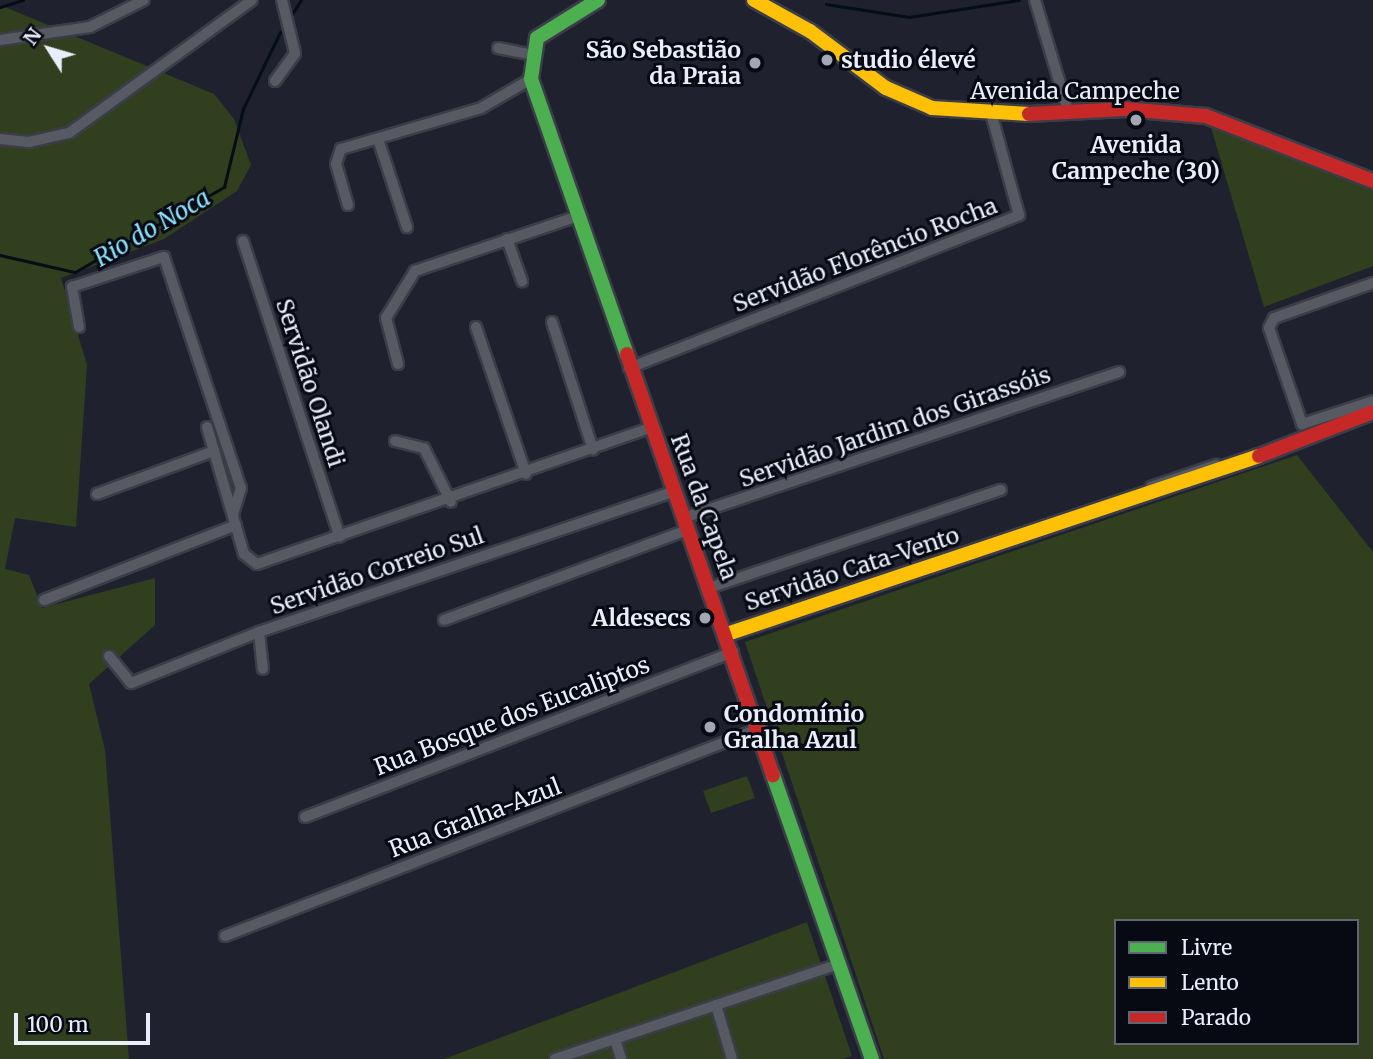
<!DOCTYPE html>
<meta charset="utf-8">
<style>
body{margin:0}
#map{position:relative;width:1373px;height:1059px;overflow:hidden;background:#1f222e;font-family:Merriweather,serif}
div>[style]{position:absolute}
.green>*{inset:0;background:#303f1e}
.stream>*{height:2.5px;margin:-1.25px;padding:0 1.25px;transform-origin:1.25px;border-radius:1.25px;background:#030e15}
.roads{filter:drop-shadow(2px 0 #3b3d48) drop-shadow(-2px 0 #3b3d48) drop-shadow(0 2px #3b3d48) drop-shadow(0 -2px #3b3d48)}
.street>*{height:10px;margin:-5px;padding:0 5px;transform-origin:5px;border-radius:5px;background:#575a63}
.fast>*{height:14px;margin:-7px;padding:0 7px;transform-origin:7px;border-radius:7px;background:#4caf50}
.slow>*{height:14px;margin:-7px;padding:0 7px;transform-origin:7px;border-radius:7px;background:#ffc107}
.jam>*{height:14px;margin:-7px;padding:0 7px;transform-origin:7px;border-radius:7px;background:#c62828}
.dots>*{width:19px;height:19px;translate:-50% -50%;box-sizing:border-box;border:4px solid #070913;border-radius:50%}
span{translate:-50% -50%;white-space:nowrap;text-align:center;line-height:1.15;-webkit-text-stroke:6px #070913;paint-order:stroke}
.poi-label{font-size:23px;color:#e9eefd;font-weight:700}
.right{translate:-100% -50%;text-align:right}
.left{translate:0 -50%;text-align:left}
.street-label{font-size:23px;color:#e9eefd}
.water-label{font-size:24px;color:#8de3fe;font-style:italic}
.legend{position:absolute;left:1114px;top:919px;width:245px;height:126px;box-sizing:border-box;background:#070913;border:2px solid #616571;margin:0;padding:9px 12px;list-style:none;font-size:21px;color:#e9eefd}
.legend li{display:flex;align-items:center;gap:14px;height:35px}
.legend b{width:35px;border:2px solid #616571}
.north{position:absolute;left:14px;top:14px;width:70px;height:70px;-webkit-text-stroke:5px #070913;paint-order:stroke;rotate:307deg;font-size:19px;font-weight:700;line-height:28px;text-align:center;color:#e9eefd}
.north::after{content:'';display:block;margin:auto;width:24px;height:32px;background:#e9eefd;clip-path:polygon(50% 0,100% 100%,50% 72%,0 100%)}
.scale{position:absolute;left:14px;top:1013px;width:136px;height:32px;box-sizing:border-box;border:4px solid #e9eefd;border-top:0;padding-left:9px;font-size:21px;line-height:24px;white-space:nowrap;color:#e9eefd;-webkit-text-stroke:5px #070913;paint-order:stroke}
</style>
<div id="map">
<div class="green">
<i style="clip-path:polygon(0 5px,214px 94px,234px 119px,251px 165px,237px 191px,164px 239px,61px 278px,87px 365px,76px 527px,15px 518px,5px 569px,29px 575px,42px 608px,155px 578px,155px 625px,89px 684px,105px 750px,129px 1059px,0 1059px)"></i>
<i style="clip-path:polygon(1210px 124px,1250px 134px,1373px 188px,1373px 266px,1264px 307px)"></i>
<i style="clip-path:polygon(evenodd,1297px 455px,1373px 552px,1373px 1059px,884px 1059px,745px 642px,1297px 455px,1116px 921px,1357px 921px,1357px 1043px,1116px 1043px,1116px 921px)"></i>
<i style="clip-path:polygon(747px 776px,755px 798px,711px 813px,703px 791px)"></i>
<i style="clip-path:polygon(807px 922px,852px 1056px,843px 1059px,444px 1059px)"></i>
</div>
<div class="stream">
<i style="left:826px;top:4px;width:84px;rotate:8.9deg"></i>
<i style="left:909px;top:17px;width:111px;rotate:-8.8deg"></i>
<i style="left:0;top:7px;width:24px;rotate:-17deg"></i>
<i style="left:290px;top:17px;width:20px;rotate:-57deg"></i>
<i style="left:0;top:255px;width:77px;rotate:12.8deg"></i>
<i style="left:75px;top:272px;width:172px;rotate:-29.7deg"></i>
<i style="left:224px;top:187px;width:80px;rotate:-76.3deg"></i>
<i style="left:243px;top:109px;width:85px;rotate:-64.3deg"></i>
</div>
<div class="roads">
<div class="street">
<i style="left:1035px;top:0;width:116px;rotate:73.4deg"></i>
<i style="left:0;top:40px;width:91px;rotate:-8.2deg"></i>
<i style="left:90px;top:27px;width:60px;rotate:-26.6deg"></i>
<i style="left:498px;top:48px;width:33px;rotate:11deg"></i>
<i style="left:275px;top:81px;width:34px;rotate:-54deg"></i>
<i style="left:295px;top:53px;width:55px;rotate:-103.8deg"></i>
<i style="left:0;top:139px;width:29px;rotate:6deg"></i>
<i style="left:29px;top:142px;width:41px;rotate:-12.7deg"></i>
<i style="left:69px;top:133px;width:226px;rotate:-36deg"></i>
<i style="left:378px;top:139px;width:93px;rotate:71.8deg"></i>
<i style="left:348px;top:205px;width:43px;rotate:-106.3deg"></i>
<i style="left:336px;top:164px;width:16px;rotate:-72deg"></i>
<i style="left:341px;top:149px;width:146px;rotate:-16.3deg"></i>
<i style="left:481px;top:108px;width:58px;rotate:-30.1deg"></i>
<i style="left:507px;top:239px;width:45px;rotate:70.3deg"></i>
<i style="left:243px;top:241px;width:311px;rotate:71.9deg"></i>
<i style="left:1373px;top:283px;width:105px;rotate:160.5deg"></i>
<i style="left:1274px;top:318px;width:11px;rotate:117deg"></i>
<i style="left:1269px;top:328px;width:102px;rotate:71deg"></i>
<i style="left:1302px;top:424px;width:75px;rotate:-17.9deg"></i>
<i style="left:552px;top:322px;width:134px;rotate:72.2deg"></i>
<i style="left:79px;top:327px;width:41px;rotate:-99.9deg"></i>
<i style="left:72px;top:287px;width:97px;rotate:-18.1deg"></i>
<i style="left:164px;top:257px;width:243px;rotate:71.6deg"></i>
<i style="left:241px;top:488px;width:28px;rotate:107deg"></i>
<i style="left:476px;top:327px;width:155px;rotate:71.2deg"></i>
<i style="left:398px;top:364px;width:48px;rotate:-104.6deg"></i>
<i style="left:386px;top:318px;width:55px;rotate:-58.3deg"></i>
<i style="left:415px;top:271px;width:172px;rotate:-18.6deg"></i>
<i style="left:629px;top:368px;width:419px;rotate:-21.4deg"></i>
<i style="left:1019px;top:215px;width:103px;rotate:-105.3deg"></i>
<i style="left:207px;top:427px;width:132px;rotate:73.8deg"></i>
<i style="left:244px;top:554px;width:16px;rotate:38deg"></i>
<i style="left:257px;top:564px;width:416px;rotate:-19.1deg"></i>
<i style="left:395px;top:441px;width:30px;rotate:14deg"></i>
<i style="left:424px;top:448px;width:60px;rotate:63.4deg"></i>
<i style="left:1151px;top:487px;width:69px;rotate:-18.7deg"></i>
<i style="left:97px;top:494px;width:125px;rotate:-20.2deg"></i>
<i style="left:683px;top:518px;width:460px;rotate:-18.5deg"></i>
<i style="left:709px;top:588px;width:308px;rotate:-18.6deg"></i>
<i style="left:44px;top:600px;width:206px;rotate:-21.3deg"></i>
<i style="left:444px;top:620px;width:259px;rotate:-20.3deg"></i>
<i style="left:259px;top:632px;width:37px;rotate:84deg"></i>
<i style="left:109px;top:656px;width:35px;rotate:51deg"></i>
<i style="left:131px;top:683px;width:138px;rotate:-21.7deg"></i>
<i style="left:259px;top:632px;width:437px;rotate:-18.7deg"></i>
<i style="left:305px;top:817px;width:459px;rotate:-21.1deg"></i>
<i style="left:225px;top:936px;width:575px;rotate:-21.21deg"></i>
<i style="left:716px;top:1005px;width:56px;rotate:73.5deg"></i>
<i style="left:615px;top:1039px;width:21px;rotate:73deg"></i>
<i style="left:555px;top:1059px;width:299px;rotate:-18.5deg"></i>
</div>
<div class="fast">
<i style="left:598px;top:0;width:72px;rotate:148.1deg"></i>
<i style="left:537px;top:38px;width:41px;rotate:98.3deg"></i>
<i style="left:531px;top:79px;width:291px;rotate:70.8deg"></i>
<i style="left:773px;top:775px;width:301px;rotate:70.8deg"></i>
</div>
<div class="slow">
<i style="left:754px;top:0;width:64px;rotate:29deg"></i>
<i style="left:810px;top:31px;width:95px;rotate:36.9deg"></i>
<i style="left:886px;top:88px;width:50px;rotate:23.5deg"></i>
<i style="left:932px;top:108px;width:97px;rotate:3.5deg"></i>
<i style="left:727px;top:634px;width:561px;rotate:-18.5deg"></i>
</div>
<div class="jam">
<i style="left:1029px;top:114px;width:96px;rotate:-3deg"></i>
<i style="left:1125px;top:109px;width:81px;rotate:4.9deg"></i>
<i style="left:1206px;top:116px;width:179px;rotate:21.3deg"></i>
<i style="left:627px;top:354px;width:446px;rotate:70.9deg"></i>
<i style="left:1259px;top:456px;width:122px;rotate:-21.1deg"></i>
</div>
</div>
<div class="dots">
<i style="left:827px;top:60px;background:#a2a7b5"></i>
<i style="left:755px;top:63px;background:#a2a7b5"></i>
<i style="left:1136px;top:120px;background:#a2a7b5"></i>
<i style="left:705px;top:618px;background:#a2a7b5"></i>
<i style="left:710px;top:727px;background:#a2a7b5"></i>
</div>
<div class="poi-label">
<span class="right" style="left:741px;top:63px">São Sebastião<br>da Praia</span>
<span class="left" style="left:841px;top:60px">studio élevé</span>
<span style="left:1136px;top:158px">Avenida<br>Campeche (30)</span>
<span class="right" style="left:691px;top:618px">Aldesecs</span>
<span class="left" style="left:724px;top:727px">Condomínio<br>Gralha Azul</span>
</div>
<div class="street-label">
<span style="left:1075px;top:91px">Avenida Campeche</span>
<span style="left:865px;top:255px;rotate:-21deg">Servidão Florêncio Rocha</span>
<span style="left:310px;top:383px;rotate:72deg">Servidão Olandi</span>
<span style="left:895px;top:427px;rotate:-19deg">Servidão Jardim dos Girassóis</span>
<span style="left:704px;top:507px;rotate:70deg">Rua da Capela</span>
<span style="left:852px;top:569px;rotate:-18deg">Servidão Cata-Vento</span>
<span style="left:377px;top:571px;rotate:-19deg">Servidão Correio Sul</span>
<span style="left:512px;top:716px;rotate:-21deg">Rua Bosque dos Eucaliptos</span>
<span style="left:475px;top:818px;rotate:-21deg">Rua Gralha-Azul</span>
</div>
<div class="water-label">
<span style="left:152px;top:228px;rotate:-30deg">Rio do Noca</span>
</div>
<ul class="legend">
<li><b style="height:9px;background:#4caf50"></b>Livre</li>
<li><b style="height:9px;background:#ffc107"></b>Lento</li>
<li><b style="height:9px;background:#c62828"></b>Parado</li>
</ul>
<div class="north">N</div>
<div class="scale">100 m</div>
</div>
